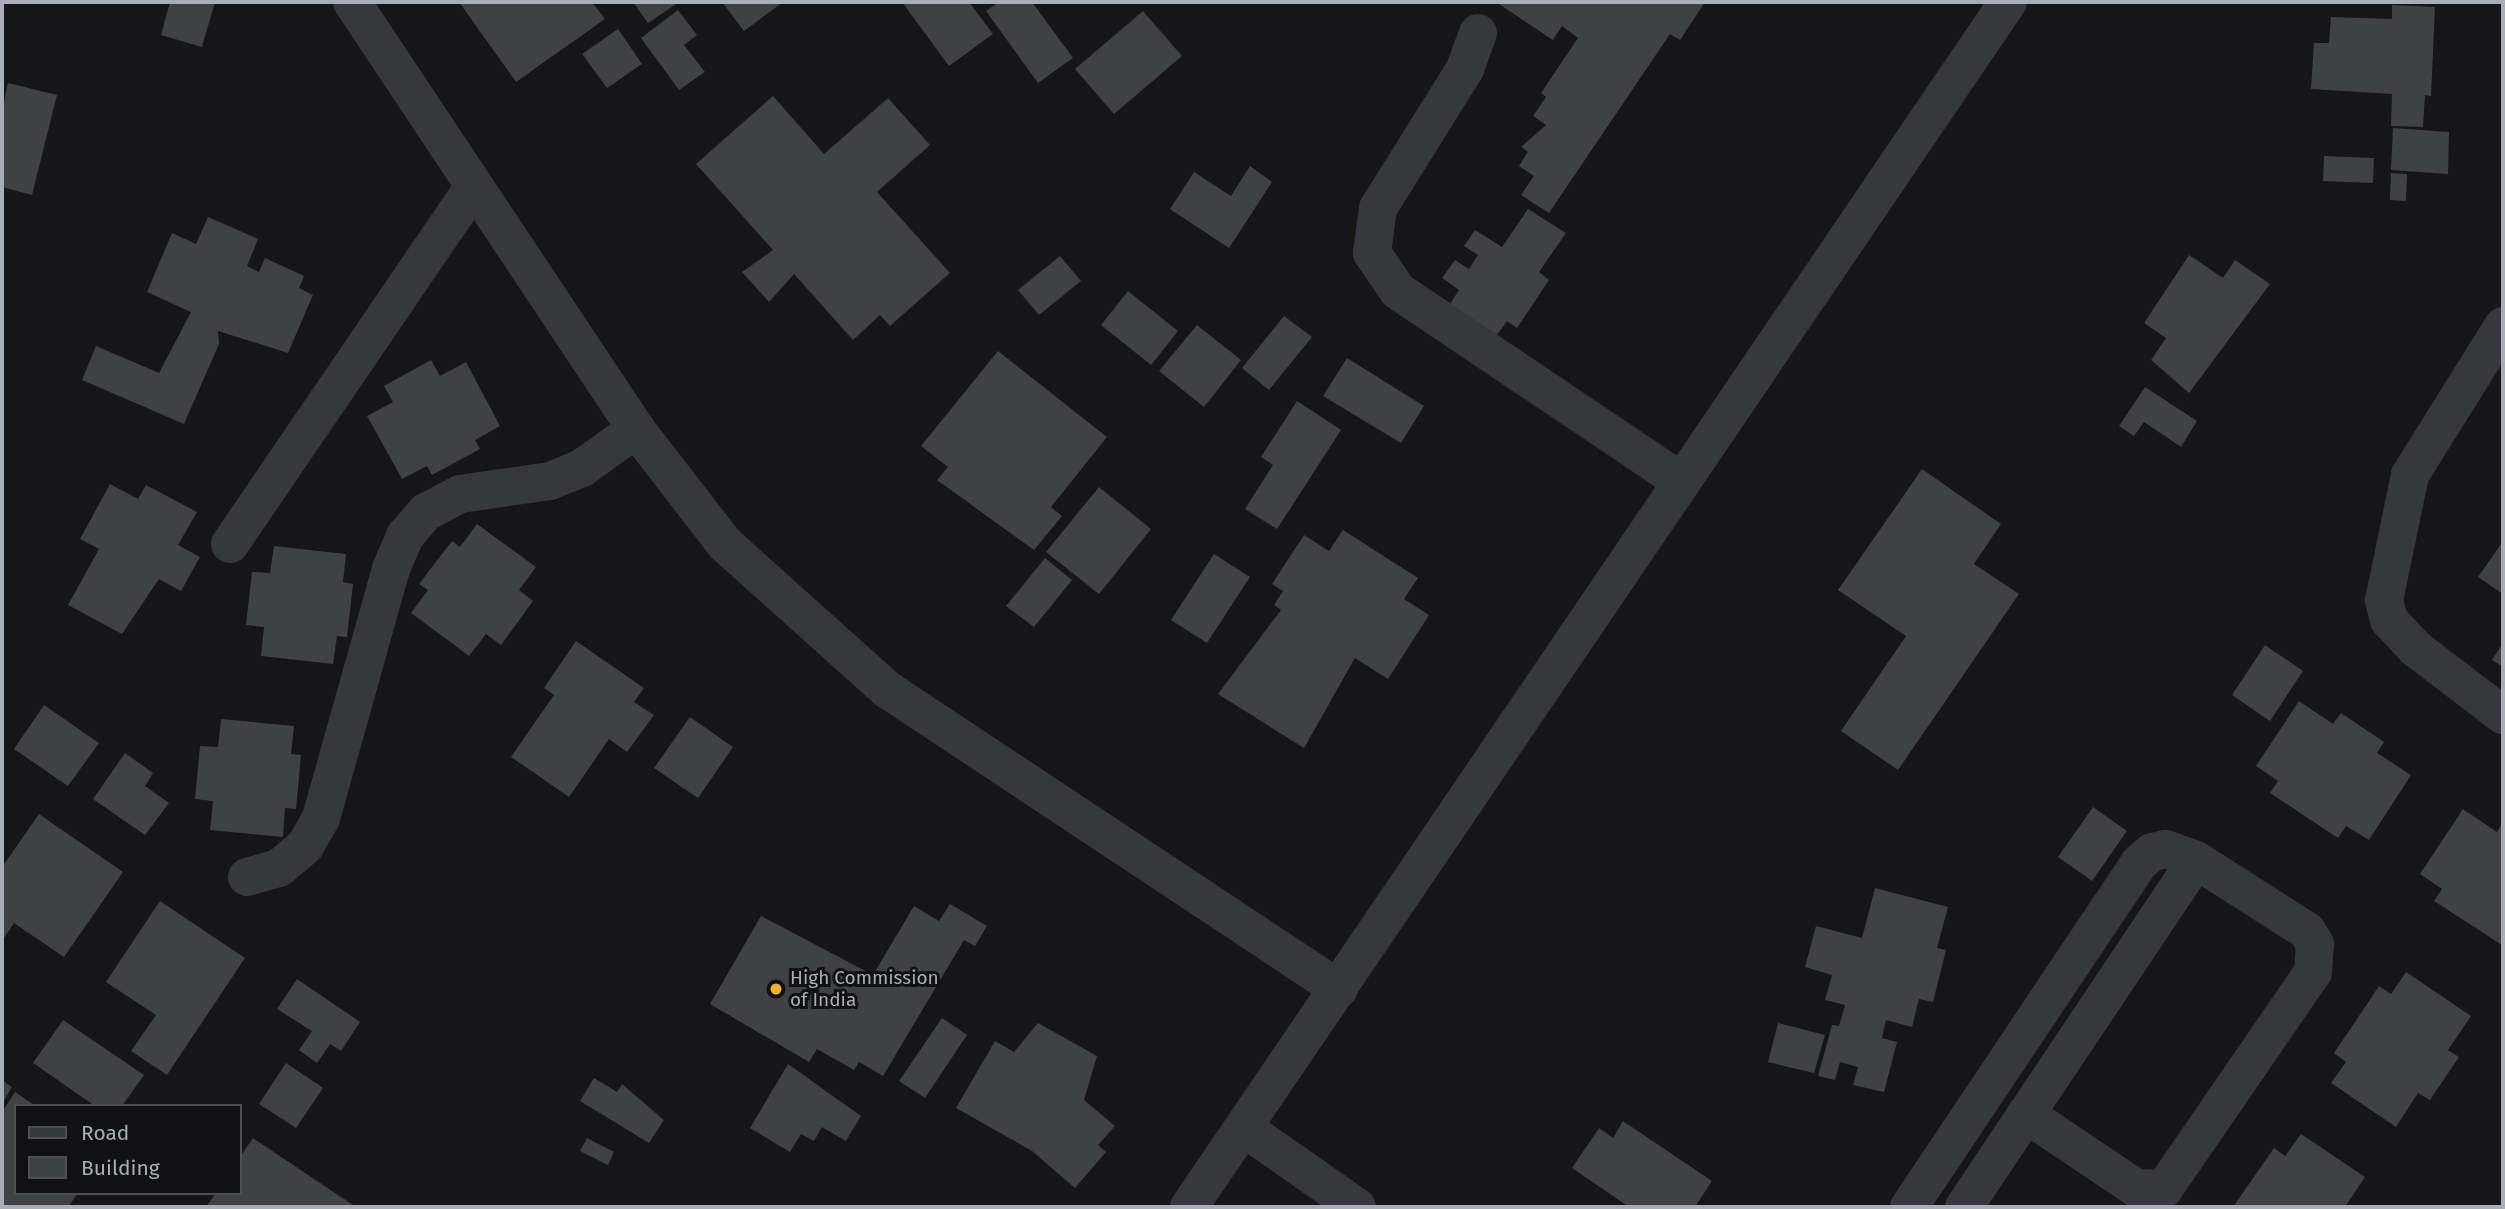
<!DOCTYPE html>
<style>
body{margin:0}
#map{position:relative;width:2505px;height:1209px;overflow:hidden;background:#161618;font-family:"Fira Sans",sans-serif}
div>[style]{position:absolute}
.building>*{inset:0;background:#404145}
.minor>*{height:38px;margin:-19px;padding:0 19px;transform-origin:19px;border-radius:19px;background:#37383d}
.dots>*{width:19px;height:19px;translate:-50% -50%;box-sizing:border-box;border:4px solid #111113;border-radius:50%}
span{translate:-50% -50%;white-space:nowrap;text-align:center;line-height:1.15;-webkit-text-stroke:6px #111113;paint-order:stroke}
.poi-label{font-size:19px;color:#a8adb8}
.left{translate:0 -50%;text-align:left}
.frame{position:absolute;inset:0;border:4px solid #a8adb8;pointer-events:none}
.legend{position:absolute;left:14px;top:1104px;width:228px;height:91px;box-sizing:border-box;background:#111113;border:2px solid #4d4f55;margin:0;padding:9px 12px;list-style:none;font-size:21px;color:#a8adb8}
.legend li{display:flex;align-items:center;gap:14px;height:35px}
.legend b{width:35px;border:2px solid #4d4f55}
</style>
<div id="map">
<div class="building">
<i style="clip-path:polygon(170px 2px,215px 2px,202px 47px,161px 35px)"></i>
<i style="clip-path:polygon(459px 2px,592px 2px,605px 19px,516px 82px)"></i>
<i style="clip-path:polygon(633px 2px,679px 2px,648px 23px)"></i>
<i style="clip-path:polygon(722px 2px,783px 2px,744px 31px)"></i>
<i style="clip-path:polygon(902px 2px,969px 2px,993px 34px,949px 66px)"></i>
<i style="clip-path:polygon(999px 2px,1032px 2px,1073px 58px,1038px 83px,986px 11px)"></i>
<i style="clip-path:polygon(1496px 2px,1705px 2px,1680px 40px,1670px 34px,1549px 213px,1521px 195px,1534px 176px,1519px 166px,1528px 152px,1521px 147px,1546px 125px,1533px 116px,1546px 97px,1541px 93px,1578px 38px,1562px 26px,1553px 40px)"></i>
<i style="clip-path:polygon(2392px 5px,2435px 7px,2431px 96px,2425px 95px,2423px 127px,2391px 126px,2392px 94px,2311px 89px,2314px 43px,2329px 43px,2331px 17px,2392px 19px)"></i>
<i style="clip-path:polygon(678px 10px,697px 35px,684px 45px,705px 72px,679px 90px,641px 38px)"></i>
<i style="clip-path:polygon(1143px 11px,1182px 56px,1114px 114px,1075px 69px)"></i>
<i style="clip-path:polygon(618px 29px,642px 64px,607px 88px,582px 54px)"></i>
<i style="clip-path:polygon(8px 83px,57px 95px,32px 195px,2px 187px,2px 111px)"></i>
<i style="clip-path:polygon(773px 96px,824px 154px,888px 98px,930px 145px,877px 192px,950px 273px,890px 326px,880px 315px,853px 340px,794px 274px,769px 302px,742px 272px,773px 250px,696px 164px)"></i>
<i style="clip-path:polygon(2393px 128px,2449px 132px,2448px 174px,2391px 170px)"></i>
<i style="clip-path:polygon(2324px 156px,2374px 158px,2373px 183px,2323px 181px)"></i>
<i style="clip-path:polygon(1250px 166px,1272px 182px,1229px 248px,1170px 209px,1194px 172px,1231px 196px)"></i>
<i style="clip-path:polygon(2391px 173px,2407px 174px,2406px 201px,2390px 200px)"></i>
<i style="clip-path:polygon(1528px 209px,1566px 233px,1539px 272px,1549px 280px,1517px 328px,1507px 321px,1497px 335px,1450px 304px,1459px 290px,1442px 278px,1455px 260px,1469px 269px,1478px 255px,1464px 246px,1475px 230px,1502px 247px)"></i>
<i style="clip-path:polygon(208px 217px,258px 239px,247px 266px,259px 272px,265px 258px,304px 276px,299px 288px,313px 295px,288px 353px,218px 331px,219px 344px,184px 424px,82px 380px,96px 346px,159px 373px,191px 312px,147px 292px,172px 233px,196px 244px)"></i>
<i style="clip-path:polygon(2189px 255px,2223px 278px,2235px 260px,2270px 284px,2189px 393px,2151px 360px,2166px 338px,2144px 323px)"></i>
<i style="clip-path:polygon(1060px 256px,1081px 281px,1039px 315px,1018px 290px)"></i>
<i style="clip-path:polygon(1128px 291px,1178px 331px,1151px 365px,1101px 325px)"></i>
<i style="clip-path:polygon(1284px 316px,1312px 337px,1269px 390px,1242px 368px)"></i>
<i style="clip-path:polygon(1197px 325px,1241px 360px,1204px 407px,1159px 371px)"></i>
<i style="clip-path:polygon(998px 351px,1107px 437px,1051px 507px,1062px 516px,1034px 550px,937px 480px,948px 467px,921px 446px)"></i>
<i style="clip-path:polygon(1347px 358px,1424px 406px,1401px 443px,1323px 396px)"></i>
<i style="clip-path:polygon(431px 360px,440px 376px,466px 362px,500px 426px,475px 440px,480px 449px,432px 475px,427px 466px,402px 479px,367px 416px,393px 402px,384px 386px)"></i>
<i style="clip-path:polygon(2145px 387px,2197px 421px,2181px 447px,2144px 422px,2134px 436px,2119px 426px)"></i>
<i style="clip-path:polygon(1297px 401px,1341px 430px,1277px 529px,1245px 509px,1273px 465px,1261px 457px)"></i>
<i style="clip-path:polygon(1922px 469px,2001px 524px,1974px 564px,2019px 594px,1898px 770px,1841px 731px,1906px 636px,1838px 590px)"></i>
<i style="clip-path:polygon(110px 484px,138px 499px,146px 485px,197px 512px,178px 545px,200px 557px,181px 591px,159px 579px,122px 634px,68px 605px,99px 549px,80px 539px)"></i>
<i style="clip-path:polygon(1099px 487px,1151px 529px,1099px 594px,1046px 552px)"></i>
<i style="clip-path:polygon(477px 524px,536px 567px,519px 590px,533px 601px,501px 645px,486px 634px,469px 656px,411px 613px,428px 590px,419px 584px,452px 541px,460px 547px)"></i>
<i style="clip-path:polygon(1343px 530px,1418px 578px,1404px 599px,1429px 615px,1388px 679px,1355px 658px,1304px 748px,1218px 694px,1281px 610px,1274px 605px,1283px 591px,1272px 584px,1304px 535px,1329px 551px)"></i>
<i style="clip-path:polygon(2501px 544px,2503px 546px,2503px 594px,2478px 577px)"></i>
<i style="clip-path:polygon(274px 546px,346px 554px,343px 582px,353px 584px,347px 637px,337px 636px,333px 664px,261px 656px,264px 627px,246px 625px,252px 572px,270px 573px)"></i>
<i style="clip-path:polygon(1214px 554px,1250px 577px,1207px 643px,1171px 620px)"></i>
<i style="clip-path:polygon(1045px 558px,1072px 580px,1034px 627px,1006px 606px)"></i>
<i style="clip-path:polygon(576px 641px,644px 688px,634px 702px,654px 715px,627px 752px,609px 739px,569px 797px,511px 757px,554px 695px,544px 688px)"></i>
<i style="clip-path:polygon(2503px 643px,2503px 667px,2492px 660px)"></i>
<i style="clip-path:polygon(2265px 645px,2303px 671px,2270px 721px,2232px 695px)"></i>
<i style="clip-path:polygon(2299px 701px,2333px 724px,2341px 713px,2384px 742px,2377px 753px,2411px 775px,2369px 840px,2346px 826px,2338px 838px,2270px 793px,2278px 781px,2256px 766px)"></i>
<i style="clip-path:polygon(44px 705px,99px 743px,68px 786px,14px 749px)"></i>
<i style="clip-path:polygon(690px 717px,733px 747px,698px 798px,654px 768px)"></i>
<i style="clip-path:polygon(221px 719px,294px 726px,291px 754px,301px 755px,296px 809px,285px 808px,283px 837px,210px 830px,213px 801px,195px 799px,200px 746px,218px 747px)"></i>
<i style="clip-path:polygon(125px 753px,153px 773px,145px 786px,169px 803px,145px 835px,93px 799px)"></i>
<i style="clip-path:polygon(2093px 807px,2127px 831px,2092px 881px,2058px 857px)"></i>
<i style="clip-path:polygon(2463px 809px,2497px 832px,2503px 822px,2502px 945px,2434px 901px,2442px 889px,2420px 874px)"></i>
<i style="clip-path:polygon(39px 814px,123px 872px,64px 957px,14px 923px,2px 941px,2px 867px)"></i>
<i style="clip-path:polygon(1875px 888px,1948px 907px,1937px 948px,1946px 950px,1933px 1002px,1919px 999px,1912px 1027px,1886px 1020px,1882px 1038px,1897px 1042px,1884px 1092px,1853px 1085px,1858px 1067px,1840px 1062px,1835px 1080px,1818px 1076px,1832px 1025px,1839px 1026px,1845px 1005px,1825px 1000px,1832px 975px,1805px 967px,1816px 926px,1862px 938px)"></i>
<i style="clip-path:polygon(160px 901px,245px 958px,167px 1075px,131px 1051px,156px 1015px,106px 982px)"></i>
<i style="clip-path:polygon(950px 904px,987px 926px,975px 946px,964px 940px,883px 1076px,859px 1062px,854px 1070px,817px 1049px,809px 1062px,710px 1004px,761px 916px,873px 975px,914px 906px,939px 921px)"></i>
<i style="clip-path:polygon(2406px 972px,2471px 1016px,2448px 1050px,2459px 1057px,2430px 1100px,2418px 1093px,2396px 1127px,2331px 1083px,2346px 1062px,2334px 1053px,2357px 1019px,2379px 986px,2391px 994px)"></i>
<i style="clip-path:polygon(297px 979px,360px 1022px,341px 1051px,330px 1044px,317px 1063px,299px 1050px,312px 1031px,277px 1009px)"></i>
<i style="clip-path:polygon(942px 1018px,967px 1035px,925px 1098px,899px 1081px)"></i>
<i style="clip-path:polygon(63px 1020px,144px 1075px,122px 1106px,95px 1106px,33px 1063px)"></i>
<i style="clip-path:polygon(1038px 1023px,1097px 1056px,1084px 1100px,1115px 1126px,1098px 1145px,1106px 1152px,1075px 1188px,1032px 1151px,956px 1108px,995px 1041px,1014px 1052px)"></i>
<i style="clip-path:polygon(1778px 1023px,1825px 1035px,1814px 1073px,1768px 1062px)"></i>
<i style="clip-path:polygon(286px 1063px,323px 1088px,296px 1128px,259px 1104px)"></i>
<i style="clip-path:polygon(788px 1064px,861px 1116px,846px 1141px,822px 1127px,814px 1141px,801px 1134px,790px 1152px,750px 1128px)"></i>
<i style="clip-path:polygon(594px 1078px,617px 1092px,622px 1084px,664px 1120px,649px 1143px,580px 1101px)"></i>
<i style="clip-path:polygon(2px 1080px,12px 1087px,2px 1104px)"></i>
<i style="clip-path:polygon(15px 1092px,36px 1106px,16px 1106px,16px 1193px,78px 1193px,68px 1207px,2px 1207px,2px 1112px)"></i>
<i style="clip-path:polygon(1623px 1121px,1712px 1181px,1695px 1207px,1629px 1207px,1572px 1168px,1599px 1128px,1613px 1138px)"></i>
<i style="clip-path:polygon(2301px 1134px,2365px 1177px,2345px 1207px,2233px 1207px,2274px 1148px,2285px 1156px)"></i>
<i style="clip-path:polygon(253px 1138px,356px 1207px,206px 1207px,216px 1193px,240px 1193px,240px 1157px)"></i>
<i style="clip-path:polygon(587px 1138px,614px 1152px,608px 1165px,580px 1151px)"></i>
</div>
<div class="minor">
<i style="left:352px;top:2px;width:513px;rotate:56.37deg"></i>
<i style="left:636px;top:429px;width:145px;rotate:52.3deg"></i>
<i style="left:725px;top:544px;width:219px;rotate:41.9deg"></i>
<i style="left:888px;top:690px;width:541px;rotate:33.54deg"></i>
<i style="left:1478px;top:33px;width:38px;rotate:110deg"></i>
<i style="left:1465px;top:69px;width:164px;rotate:122deg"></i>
<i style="left:1378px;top:208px;width:45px;rotate:97.6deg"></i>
<i style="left:1372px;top:253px;width:46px;rotate:55.6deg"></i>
<i style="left:1398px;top:291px;width:342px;rotate:33.9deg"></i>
<i style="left:2503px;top:326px;width:176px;rotate:122deg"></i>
<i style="left:2410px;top:475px;width:128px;rotate:101.7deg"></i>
<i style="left:2384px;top:600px;width:21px;rotate:76deg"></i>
<i style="left:2389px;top:620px;width:38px;rotate:47deg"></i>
<i style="left:2415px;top:648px;width:111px;rotate:37.3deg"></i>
<i style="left:230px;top:544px;width:433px;rotate:-55.7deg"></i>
<i style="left:247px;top:877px;width:33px;rotate:-16deg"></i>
<i style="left:279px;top:868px;width:34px;rotate:-40deg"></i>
<i style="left:305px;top:846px;width:32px;rotate:-60deg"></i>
<i style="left:321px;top:818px;width:259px;rotate:-74.3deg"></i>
<i style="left:391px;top:569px;width:36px;rotate:-67deg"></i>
<i style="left:405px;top:536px;width:32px;rotate:-49deg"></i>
<i style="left:426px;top:512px;width:38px;rotate:-28deg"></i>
<i style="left:460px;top:494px;width:91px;rotate:-8.2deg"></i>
<i style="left:550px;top:481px;width:35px;rotate:-22deg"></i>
<i style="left:582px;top:468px;width:67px;rotate:-35.8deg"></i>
<i style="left:1244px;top:1128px;width:138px;rotate:35deg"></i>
<i style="left:1189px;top:1207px;width:1457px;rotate:-55.8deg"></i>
<i style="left:1909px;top:1207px;width:414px;rotate:-56.2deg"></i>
<i style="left:2139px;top:863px;width:17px;rotate:-40deg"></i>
<i style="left:2152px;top:852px;width:14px;rotate:-12deg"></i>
<i style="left:2166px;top:849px;width:32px;rotate:20deg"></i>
<i style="left:2196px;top:860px;width:132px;rotate:32.6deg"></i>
<i style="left:2307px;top:931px;width:15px;rotate:58deg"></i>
<i style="left:2315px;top:944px;width:28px;rotate:94deg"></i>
<i style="left:2313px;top:972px;width:263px;rotate:124.5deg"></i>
<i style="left:2164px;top:1189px;width:28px;rotate:-178deg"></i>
<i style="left:2136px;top:1188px;width:133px;rotate:-146.1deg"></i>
<i style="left:1964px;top:1207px;width:417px;rotate:-56.2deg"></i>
</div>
<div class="dots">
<i style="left:776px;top:989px;background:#f2b134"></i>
</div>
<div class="poi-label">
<span class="left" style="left:790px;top:989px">High Commission<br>of India</span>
</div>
<div class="frame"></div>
<ul class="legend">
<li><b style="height:9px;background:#37383d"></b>Road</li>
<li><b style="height:19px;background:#404145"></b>Building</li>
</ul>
</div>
